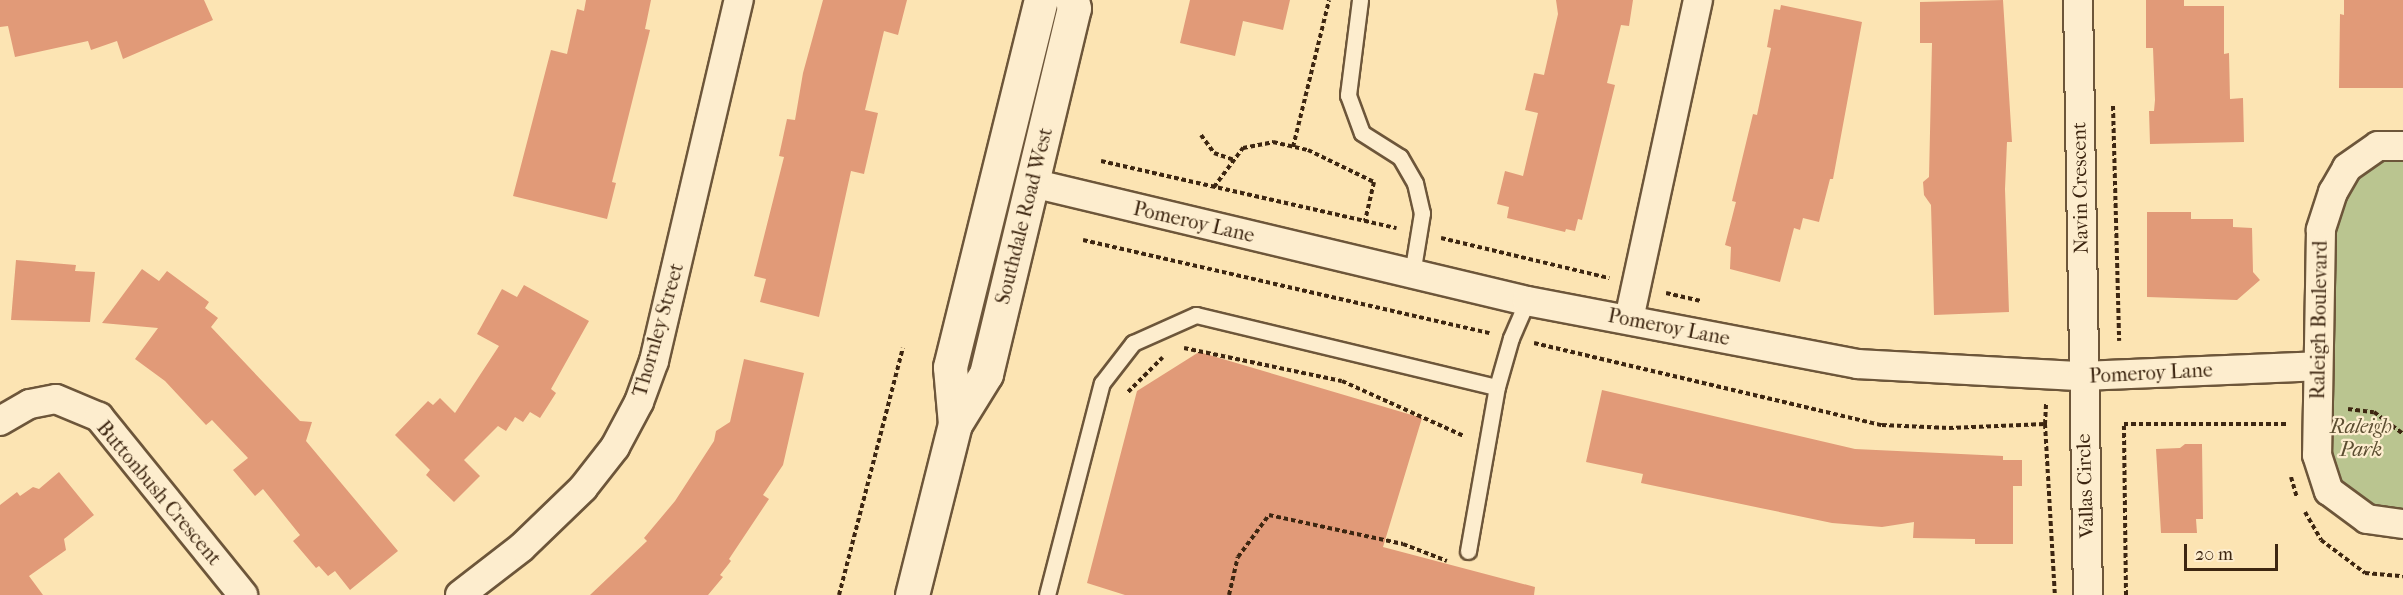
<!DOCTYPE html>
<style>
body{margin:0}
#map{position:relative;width:2403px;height:595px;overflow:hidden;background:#fce4b3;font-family:"IM FELL French Canon",serif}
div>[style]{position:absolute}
.green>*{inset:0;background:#bac590}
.building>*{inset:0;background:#e19a78}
.path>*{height:4px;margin-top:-2px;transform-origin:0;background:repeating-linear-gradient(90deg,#3d2611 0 4.5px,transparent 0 7.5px)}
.roads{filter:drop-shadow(2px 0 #6d563a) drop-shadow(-2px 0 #6d563a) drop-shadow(0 2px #6d563a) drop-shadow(0 -2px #6d563a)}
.lane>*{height:15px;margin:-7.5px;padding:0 7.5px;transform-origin:7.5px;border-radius:7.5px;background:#fdedce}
.street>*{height:28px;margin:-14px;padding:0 14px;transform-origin:14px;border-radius:14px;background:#fdedce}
.secondary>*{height:33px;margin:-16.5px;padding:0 16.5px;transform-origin:16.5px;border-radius:16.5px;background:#fdedce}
span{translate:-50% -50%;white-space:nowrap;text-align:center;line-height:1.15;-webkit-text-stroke:4.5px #fdedce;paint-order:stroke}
.street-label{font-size:20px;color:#3d2611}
.park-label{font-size:20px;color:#5c4e31;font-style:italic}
.scale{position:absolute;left:2184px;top:544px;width:94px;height:27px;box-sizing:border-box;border:3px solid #3d2611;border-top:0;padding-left:8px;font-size:18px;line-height:21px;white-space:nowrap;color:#3d2611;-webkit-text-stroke:4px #fdedce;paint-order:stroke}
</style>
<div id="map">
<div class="green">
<i style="clip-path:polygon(2403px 146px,2403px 524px,2329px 491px,2333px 192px)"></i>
</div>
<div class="building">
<i style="clip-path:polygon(0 0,204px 0,213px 20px,123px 59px,117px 41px,91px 50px,88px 41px,15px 57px,8px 26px,0 27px)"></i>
<i style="clip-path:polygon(586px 0,651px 0,645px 29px,650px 30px,612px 182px,616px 183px,607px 219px,513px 196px,551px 50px,567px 54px,577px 9px,584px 11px)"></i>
<i style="clip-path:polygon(823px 0,907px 0,898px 35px,884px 31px,865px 110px,878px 113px,864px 174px,851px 171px,819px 317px,760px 302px,766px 279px,754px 276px,784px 157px,779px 156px,787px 119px,795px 120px,803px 73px)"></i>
<i style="clip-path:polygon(1190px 0,1290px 0,1283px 30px,1243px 21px,1235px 56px,1180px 43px)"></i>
<i style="clip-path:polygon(1556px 0,1633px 0,1629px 26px,1621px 25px,1607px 83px,1615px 85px,1582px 220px,1578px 219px,1575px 231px,1566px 229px,1565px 232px,1507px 218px,1509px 207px,1497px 204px,1505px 171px,1523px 176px,1538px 113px,1525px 110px,1534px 73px,1544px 75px,1558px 14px)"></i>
<i style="clip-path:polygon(2003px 0,2012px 142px,2007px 142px,2005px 189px,2009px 312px,1934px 315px,1931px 205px,1924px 195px,1923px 182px,1929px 177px,1932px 43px,1920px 43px,1920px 2px)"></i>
<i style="clip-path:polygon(2146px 0,2184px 0,2184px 6px,2224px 6px,2224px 54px,2229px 53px,2230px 99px,2243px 98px,2244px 142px,2150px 144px,2149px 111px,2154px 111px,2155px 100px,2153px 48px,2146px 48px)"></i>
<i style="clip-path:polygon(2344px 0,2403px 0,2403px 88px,2339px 88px,2340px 14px,2344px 15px)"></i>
<i style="clip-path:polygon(1781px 5px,1862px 22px,1833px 179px,1830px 179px,1819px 222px,1803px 218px,1800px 230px,1794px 228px,1780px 282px,1730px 269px,1731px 247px,1725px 245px,1736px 202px,1732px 201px,1753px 114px,1757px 115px,1771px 48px,1767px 47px,1774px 9px,1780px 10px)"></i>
<i style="clip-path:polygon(2147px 212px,2191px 212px,2191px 219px,2233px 219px,2233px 227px,2252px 228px,2253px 272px,2260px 280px,2237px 300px,2147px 297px)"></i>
<i style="clip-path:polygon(16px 260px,76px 265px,75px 271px,95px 272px,90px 322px,11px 320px)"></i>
<i style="clip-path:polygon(142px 269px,159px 281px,167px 271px,209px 302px,205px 308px,218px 318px,211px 327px,300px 421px,312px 422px,306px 441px,398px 551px,350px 590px,335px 571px,328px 576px,319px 566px,316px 568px,293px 541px,300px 535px,263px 489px,255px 496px,233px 470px,248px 458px,212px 420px,206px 425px,165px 381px,135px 359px,158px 328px,102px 323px)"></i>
<i style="clip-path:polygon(524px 285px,589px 321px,551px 389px,556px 393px,540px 418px,530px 412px,523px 422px,515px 417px,506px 431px,498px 426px,464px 460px,480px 476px,454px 502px,426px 475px,430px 470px,395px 435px,428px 401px,433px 405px,440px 398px,455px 413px,499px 346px,477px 334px,502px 289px,517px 297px)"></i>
<i style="clip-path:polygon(1199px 352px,1422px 418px,1383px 547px,1535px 587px,1534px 595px,1125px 595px,1087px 583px,1137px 391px)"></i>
<i style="clip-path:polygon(744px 359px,804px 373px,783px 465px,763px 495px,769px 499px,729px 559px,731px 561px,720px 575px,723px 577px,708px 595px,590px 595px,647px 541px,644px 538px,675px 501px,714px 441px,716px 431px,730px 422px)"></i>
<i style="clip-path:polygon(1602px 390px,1855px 449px,2003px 456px,2003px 460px,2022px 460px,2022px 486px,2013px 486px,2013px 544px,1975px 544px,1975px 539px,1913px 538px,1914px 522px,1882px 527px,1832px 523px,1641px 483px,1643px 474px,1586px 462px)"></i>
<i style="clip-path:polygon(2185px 444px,2202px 444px,2203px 519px,2196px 519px,2197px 533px,2161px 533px,2156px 449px,2180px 448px)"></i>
<i style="clip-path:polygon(59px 472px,94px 515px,64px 539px,66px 550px,29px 576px,43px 595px,0 595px,0 505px,17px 492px,20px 496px,33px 487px,39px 489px)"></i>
</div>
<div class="path">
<i style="left:2113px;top:106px;width:235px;rotate:88.5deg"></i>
<i style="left:1201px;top:135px;width:22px;rotate:54deg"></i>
<i style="left:1214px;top:153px;width:21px;rotate:19deg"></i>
<i style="left:1293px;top:147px;width:151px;rotate:-76.2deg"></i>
<i style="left:1101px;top:161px;width:303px;rotate:12.8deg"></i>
<i style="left:1214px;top:187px;width:49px;rotate:-53.4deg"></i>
<i style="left:1243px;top:148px;width:31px;rotate:-11deg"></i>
<i style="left:1273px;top:142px;width:36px;rotate:13deg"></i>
<i style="left:1308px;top:150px;width:73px;rotate:25.9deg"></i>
<i style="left:1374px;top:182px;width:40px;rotate:103deg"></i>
<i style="left:1441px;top:238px;width:173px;rotate:13.4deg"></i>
<i style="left:1083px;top:240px;width:417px;rotate:12.9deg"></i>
<i style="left:1666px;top:293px;width:37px;rotate:13deg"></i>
<i style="left:1534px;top:343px;width:358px;rotate:13.3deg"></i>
<i style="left:1882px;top:425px;width:67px;rotate:2.6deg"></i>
<i style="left:1949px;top:428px;width:96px;rotate:-2.4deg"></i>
<i style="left:2045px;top:424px;width:171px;rotate:86.7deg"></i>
<i style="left:1184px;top:348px;width:161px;rotate:11.8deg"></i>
<i style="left:1342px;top:381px;width:134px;rotate:24.3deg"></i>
<i style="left:1128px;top:392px;width:49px;rotate:-45deg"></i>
<i style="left:2348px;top:409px;width:26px;rotate:7deg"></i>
<i style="left:2374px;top:412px;width:36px;rotate:37deg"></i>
<i style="left:2045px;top:424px;width:20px;rotate:-87deg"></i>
<i style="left:2291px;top:477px;width:22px;rotate:74deg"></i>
<i style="left:2305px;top:512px;width:32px;rotate:60deg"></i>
<i style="left:2321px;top:540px;width:55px;rotate:36.9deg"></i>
<i style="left:2365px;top:573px;width:38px;rotate:5deg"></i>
<i style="left:839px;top:595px;width:255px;rotate:-75.5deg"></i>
<i style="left:1229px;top:595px;width:39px;rotate:-77deg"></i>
<i style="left:1238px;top:557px;width:52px;rotate:-53.6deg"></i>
<i style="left:1269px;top:515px;width:137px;rotate:12.2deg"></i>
<i style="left:1403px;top:544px;width:47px;rotate:21.1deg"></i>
<i style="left:2126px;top:595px;width:171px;rotate:-90.7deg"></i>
<i style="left:2124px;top:424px;width:164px"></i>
</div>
<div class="roads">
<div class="lane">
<i style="left:1360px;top:0;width:96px;rotate:97.2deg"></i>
<i style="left:1348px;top:95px;width:40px;rotate:69.8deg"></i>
<i style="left:1362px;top:133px;width:45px;rotate:32.3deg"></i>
<i style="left:1400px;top:157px;width:30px;rotate:60deg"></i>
<i style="left:1415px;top:183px;width:31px;rotate:77deg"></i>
<i style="left:1422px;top:213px;width:62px;rotate:99.3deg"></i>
<i style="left:1468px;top:551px;width:167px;rotate:-80deg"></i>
<i style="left:1047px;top:595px;width:219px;rotate:-75.5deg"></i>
<i style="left:1102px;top:383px;width:51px;rotate:-52.2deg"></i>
<i style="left:1133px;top:343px;width:69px;rotate:-24deg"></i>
<i style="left:1196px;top:315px;width:309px;rotate:13.5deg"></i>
<i style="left:1497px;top:387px;width:51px;rotate:-74.1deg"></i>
<i style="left:1511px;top:338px;width:40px;rotate:-66.6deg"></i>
</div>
<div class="street">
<i style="left:2078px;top:0;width:595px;rotate:89.04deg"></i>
<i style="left:2403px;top:146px;width:25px;rotate:180deg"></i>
<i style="left:2378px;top:146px;width:38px;rotate:145deg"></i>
<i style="left:2347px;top:168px;width:28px;rotate:120deg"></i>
<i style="left:2333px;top:192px;width:40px;rotate:108deg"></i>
<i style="left:2321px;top:230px;width:225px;rotate:91deg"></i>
<i style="left:2317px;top:455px;width:38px;rotate:72deg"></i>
<i style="left:2329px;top:491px;width:47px;rotate:36.4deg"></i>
<i style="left:2367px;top:519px;width:36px;rotate:8deg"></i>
<i style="left:1032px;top:183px;width:509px;rotate:13.41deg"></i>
<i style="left:1527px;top:301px;width:336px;rotate:10.8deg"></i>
<i style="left:1857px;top:364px;width:225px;rotate:3.1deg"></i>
<i style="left:2082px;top:376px;width:235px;rotate:-2.4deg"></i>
<i style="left:1629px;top:319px;width:326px;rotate:-77.8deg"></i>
<i style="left:0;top:421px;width:34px;rotate:-30deg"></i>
<i style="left:30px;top:404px;width:26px;rotate:-11deg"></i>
<i style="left:56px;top:399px;width:47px;rotate:22.7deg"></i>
<i style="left:99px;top:417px;width:229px;rotate:51deg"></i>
<i style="left:460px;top:595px;width:78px;rotate:-37.7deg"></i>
<i style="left:522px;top:547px;width:85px;rotate:-44deg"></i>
<i style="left:583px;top:488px;width:52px;rotate:-52deg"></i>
<i style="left:615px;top:447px;width:51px;rotate:-61.9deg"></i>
<i style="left:639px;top:402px;width:44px;rotate:-69.9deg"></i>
<i style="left:654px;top:361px;width:371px;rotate:-76.8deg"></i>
</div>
<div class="secondary">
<i style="left:955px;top:424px;width:57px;rotate:-95deg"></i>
<i style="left:950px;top:367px;width:378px;rotate:-76.1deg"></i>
<i style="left:912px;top:595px;width:176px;rotate:-75.9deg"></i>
<i style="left:955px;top:424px;width:59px;rotate:-58.2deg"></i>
<i style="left:986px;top:374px;width:376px;rotate:-76.5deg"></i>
<i style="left:1074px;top:8px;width:8px;rotate:-104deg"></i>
</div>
</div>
<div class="street-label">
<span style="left:2080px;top:188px;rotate:-91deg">Navin Crescent</span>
<span style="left:1024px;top:216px;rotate:-76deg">Southdale Road West</span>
<span style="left:1194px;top:222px;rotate:13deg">Pomeroy Lane</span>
<span style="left:2319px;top:320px;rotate:-89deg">Raleigh Boulevard</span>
<span style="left:1669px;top:327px;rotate:11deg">Pomeroy Lane</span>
<span style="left:658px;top:330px;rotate:-74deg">Thornley Street</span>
<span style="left:2151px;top:373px;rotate:-3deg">Pomeroy Lane</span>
<span style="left:2085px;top:486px;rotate:-92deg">Vallas Circle</span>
<span style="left:159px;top:493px;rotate:50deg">Buttonbush Crescent</span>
</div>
<div class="park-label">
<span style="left:2361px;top:438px">Raleigh<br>Park</span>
</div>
<div class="scale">20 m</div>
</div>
